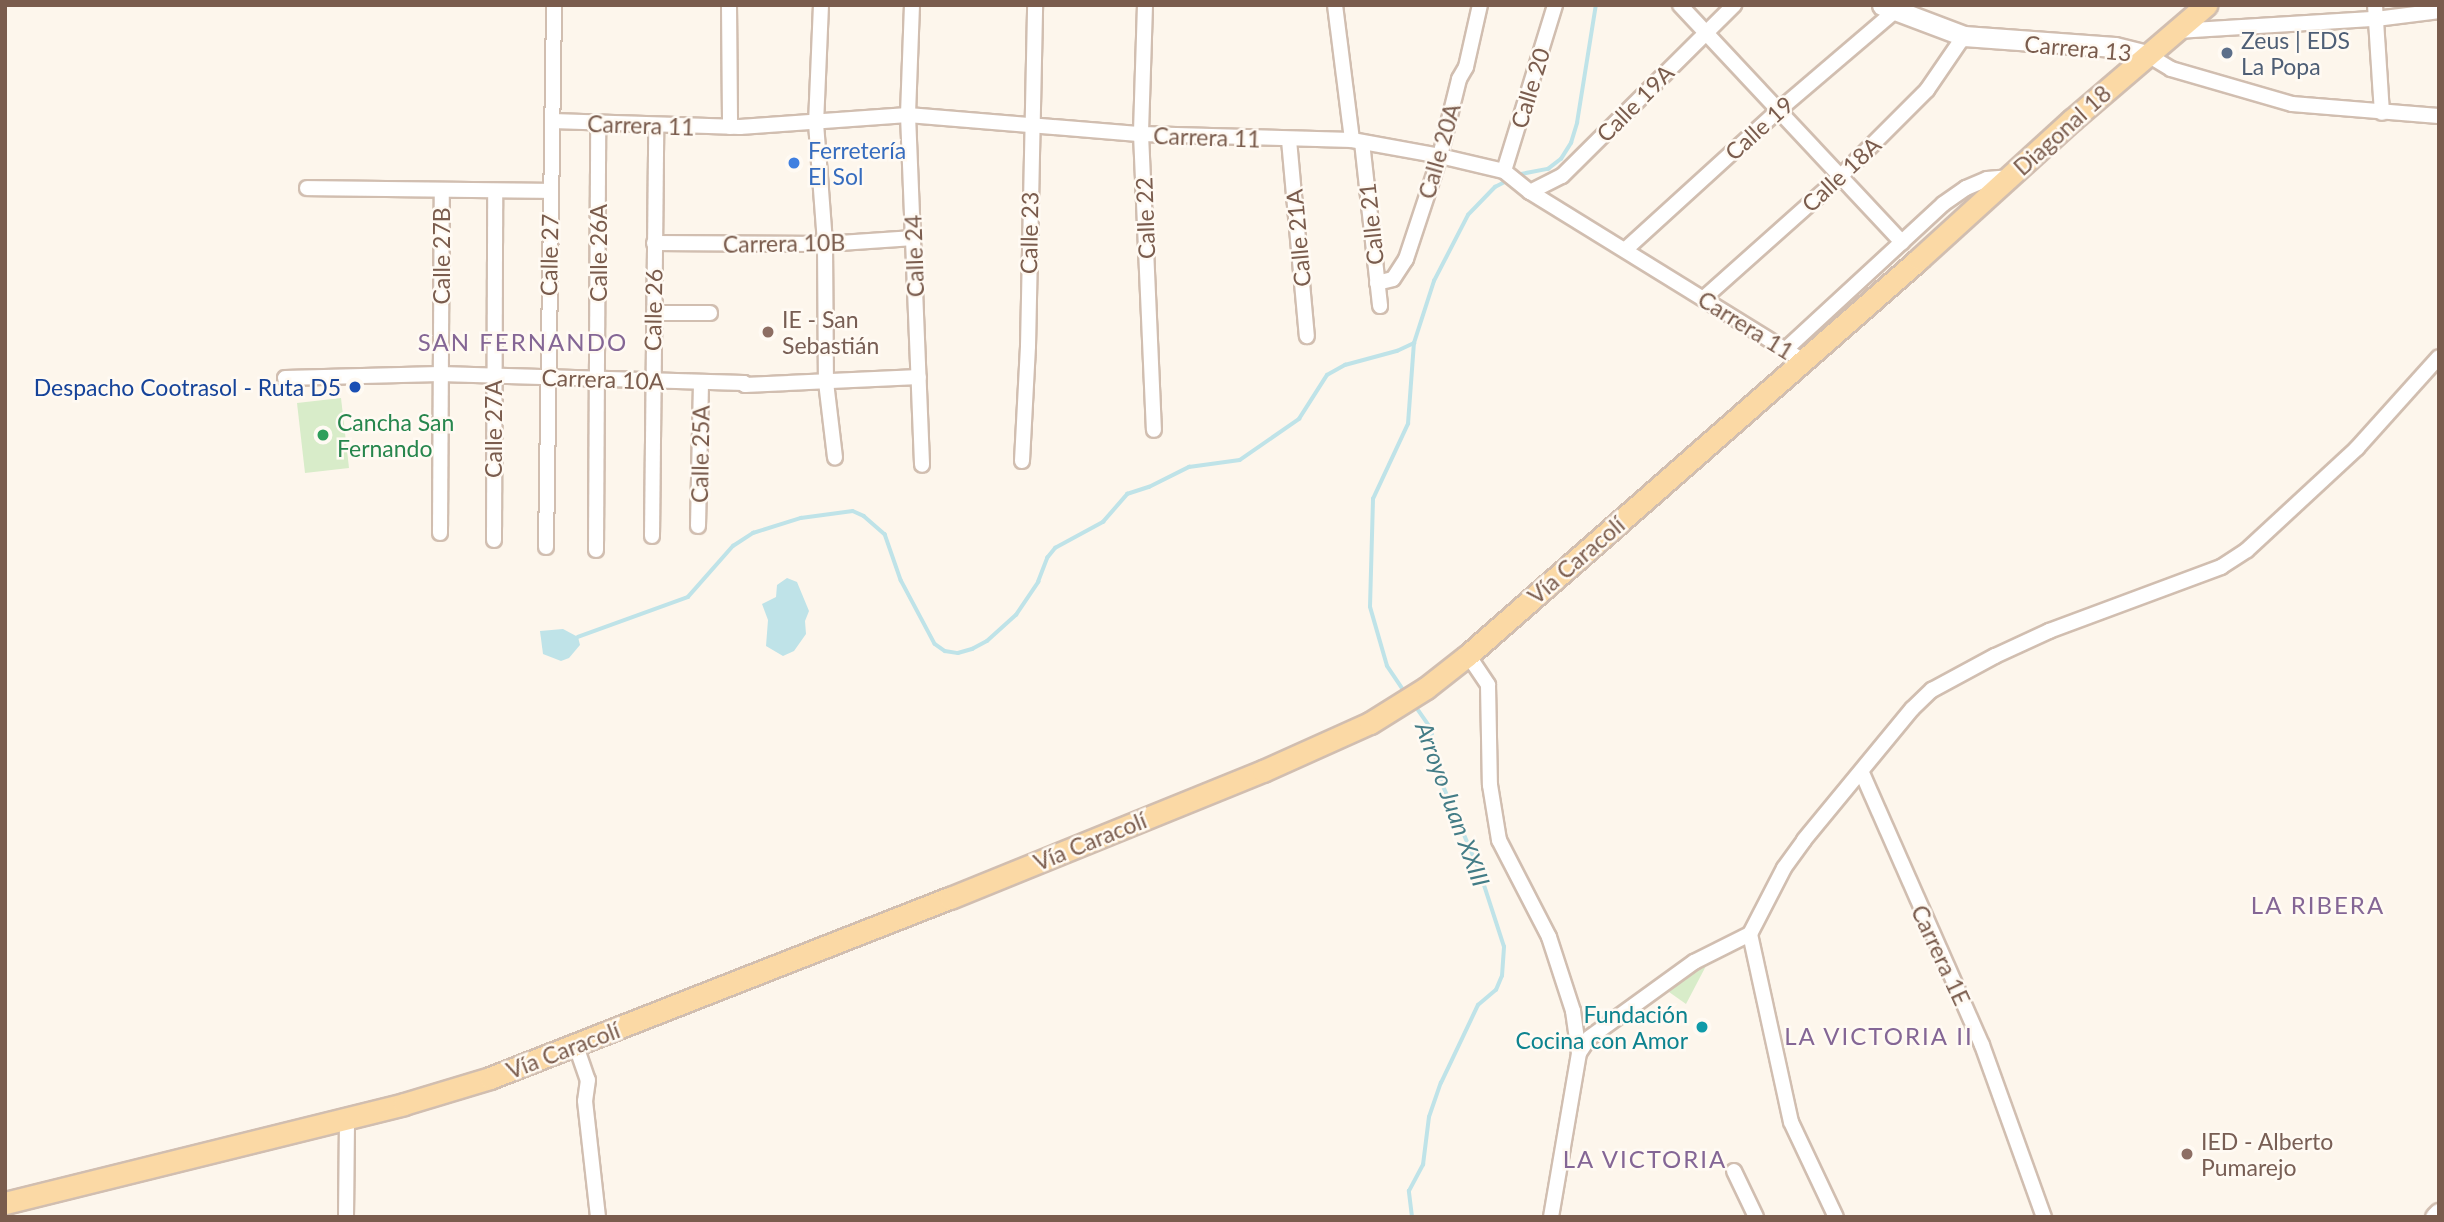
<!DOCTYPE html>
<meta charset="utf-8">
<style>
body{margin:0}
#map{position:relative;width:2444px;height:1222px;overflow:hidden;background:#fdf6ec;font-family:Lato,sans-serif}
div>[style]{position:absolute}
.green>*{inset:0;background:#d8ecc9}
.water>*{inset:0;background:#bfe3e8}
.stream>*{height:3.5px;margin:-1.75px;padding:0 1.75px;transform-origin:1.75px;border-radius:1.75px;background:#bfe3e8}
.roads{filter:drop-shadow(2px 0 #d1beb0) drop-shadow(-2px 0 #d1beb0) drop-shadow(0 2px #d1beb0) drop-shadow(0 -2px #d1beb0)}
.street>*{height:14px;margin:-7px;padding:0 7px;transform-origin:7px;border-radius:7px;background:#fff}
.secondary>*{height:19px;margin:-9.5px;padding:0 9.5px;transform-origin:9.5px;border-radius:9.5px;background:#fff}
.primary>*{height:21px;margin:-10.5px;padding:0 10.5px;transform-origin:10.5px;border-radius:10.5px;background:#fbd9a5}
.dots>*{width:19px;height:19px;translate:-50% -50%;box-sizing:border-box;border:4px solid #fffaf3;border-radius:50%}
span{translate:-50% -50%;white-space:nowrap;text-align:center;line-height:1.15;-webkit-text-stroke:5px #fffaf3;paint-order:stroke}
.service-label{font-size:23px;color:#4e5e75}
.left{translate:0 -50%;text-align:left}
.street-label{font-size:23px;color:#7a5c4d}
.shop-label{font-size:23px;color:#366cbe}
.education-label{font-size:23px;color:#785e54}
.transit-label{font-size:23px;color:#164399}
.right{translate:-100% -50%;text-align:right}
.leisure-label{font-size:23px;color:#27864d}
.culture-label{font-size:23px;color:#0d838f}
.neighbourhood-label{font-size:24px;color:#846695;letter-spacing:2px}
.water-label{font-size:24px;color:#437c86;font-style:italic}
.frame{position:absolute;inset:0;border:7px solid #7a5c4d;pointer-events:none}
</style>
<div id="map">
<div class="green">
<i style="clip-path:polygon(341px 398px,349px 468px,305px 473px,297px 403px)"></i>
<i style="clip-path:polygon(1701px 961px,1707px 964px,1686px 1004px,1669px 992px)"></i>
</div>
<div class="water">
<i style="clip-path:polygon(787px 578px,797px 582px,809px 611px,805px 621px,806px 634px,794px 651px,783px 656px,766px 646px,768px 620px,762px 604px,776px 597px,777px 585px)"></i>
<i style="clip-path:polygon(563px 629px,578px 637px,580px 645px,569px 658px,561px 661px,543px 654px,540px 631px)"></i>
</div>
<div class="stream">
<i style="left:1516px;top:175px;width:33px;rotate:-11deg"></i>
<i style="left:1548px;top:169px;width:16px;rotate:-38deg"></i>
<i style="left:1561px;top:159px;width:19px;rotate:-58deg"></i>
<i style="left:1571px;top:143px;width:21px;rotate:-73deg"></i>
<i style="left:1577px;top:123px;width:120px;rotate:-80.9deg"></i>
<i style="left:578px;top:637px;width:117px;rotate:-20deg"></i>
<i style="left:688px;top:597px;width:68px;rotate:-48.6deg"></i>
<i style="left:733px;top:546px;width:24px;rotate:-33deg"></i>
<i style="left:753px;top:533px;width:50px;rotate:-17.4deg"></i>
<i style="left:801px;top:518px;width:52px;rotate:-7.7deg"></i>
<i style="left:853px;top:511px;width:12px;rotate:24deg"></i>
<i style="left:864px;top:516px;width:28px;rotate:41deg"></i>
<i style="left:885px;top:534px;width:49px;rotate:70.8deg"></i>
<i style="left:901px;top:580px;width:72px;rotate:62deg"></i>
<i style="left:935px;top:644px;width:12px;rotate:35deg"></i>
<i style="left:945px;top:651px;width:13px;rotate:9deg"></i>
<i style="left:958px;top:653px;width:15px;rotate:-16deg"></i>
<i style="left:972px;top:649px;width:17px;rotate:-28deg"></i>
<i style="left:987px;top:641px;width:39px;rotate:-42deg"></i>
<i style="left:1016px;top:615px;width:40px;rotate:-56deg"></i>
<i style="left:1038px;top:582px;width:26px;rotate:-69deg"></i>
<i style="left:1047px;top:558px;width:13px;rotate:-51deg"></i>
<i style="left:1055px;top:548px;width:55px;rotate:-28.4deg"></i>
<i style="left:1103px;top:522px;width:37px;rotate:-49deg"></i>
<i style="left:1127px;top:494px;width:23px;rotate:-18deg"></i>
<i style="left:1149px;top:487px;width:45px;rotate:-26.6deg"></i>
<i style="left:1189px;top:467px;width:51px;rotate:-7.8deg"></i>
<i style="left:1240px;top:460px;width:72px;rotate:-34.8deg"></i>
<i style="left:1299px;top:419px;width:52px;rotate:-57.5deg"></i>
<i style="left:1327px;top:375px;width:21px;rotate:-29deg"></i>
<i style="left:1345px;top:365px;width:54px;rotate:-15.1deg"></i>
<i style="left:1397px;top:351px;width:19px;rotate:-25deg"></i>
<i style="left:1414px;top:343px;width:65px;rotate:-72.1deg"></i>
<i style="left:1434px;top:281px;width:74px;rotate:-62.7deg"></i>
<i style="left:1468px;top:215px;width:39px;rotate:-46deg"></i>
<i style="left:1495px;top:187px;width:11px;rotate:-27deg"></i>
<i style="left:1405px;top:693px;width:32px;rotate:-124deg"></i>
<i style="left:1387px;top:666px;width:61px;rotate:-106.1deg"></i>
<i style="left:1370px;top:607px;width:108px;rotate:-88.4deg"></i>
<i style="left:1373px;top:499px;width:83px;rotate:-65deg"></i>
<i style="left:1408px;top:424px;width:81px;rotate:-85.8deg"></i>
<i style="left:1412px;top:1217px;width:26px;rotate:-97deg"></i>
<i style="left:1409px;top:1191px;width:30px;rotate:-62deg"></i>
<i style="left:1423px;top:1165px;width:48px;rotate:-82.9deg"></i>
<i style="left:1429px;top:1117px;width:36px;rotate:-71deg"></i>
<i style="left:1441px;top:1083px;width:86px;rotate:-64.6deg"></i>
<i style="left:1478px;top:1005px;width:23px;rotate:-40deg"></i>
<i style="left:1496px;top:990px;width:15px;rotate:-67deg"></i>
<i style="left:1502px;top:976px;width:29px;rotate:-86deg"></i>
<i style="left:1504px;top:947px;width:81px;rotate:-108deg"></i>
<i style="left:1479px;top:870px;width:103px;rotate:-113.3deg"></i>
<i style="left:1438px;top:775px;width:47px;rotate:-98.7deg"></i>
<i style="left:1431px;top:729px;width:29px;rotate:-125deg"></i>
</div>
<div class="roads">
<div class="street">
<i style="left:729px;top:5px;width:122px;rotate:89.5deg"></i>
<i style="left:821px;top:5px;width:118px;rotate:92.4deg"></i>
<i style="left:816px;top:123px;width:121px;rotate:85.7deg"></i>
<i style="left:825px;top:244px;width:138px;rotate:89.6deg"></i>
<i style="left:826px;top:382px;width:76px;rotate:83.2deg"></i>
<i style="left:912px;top:5px;width:110px;rotate:92.1deg"></i>
<i style="left:908px;top:115px;width:350px;rotate:87.7deg"></i>
<i style="left:1145px;top:5px;width:129px;rotate:91.8deg"></i>
<i style="left:1141px;top:134px;width:296px;rotate:87.5deg"></i>
<i style="left:1335px;top:5px;width:136px;rotate:82.8deg"></i>
<i style="left:1680px;top:5px;width:325px;rotate:46.9deg"></i>
<i style="left:2375px;top:5px;width:108px;rotate:86.3deg"></i>
<i style="left:2177px;top:31px;width:199px;rotate:-3.5deg"></i>
<i style="left:2376px;top:19px;width:64px;rotate:-7.2deg"></i>
<i style="left:2148px;top:55px;width:27px;rotate:31deg"></i>
<i style="left:2171px;top:69px;width:126px;rotate:16.1deg"></i>
<i style="left:2292px;top:104px;width:147px;rotate:4.7deg"></i>
<i style="left:552px;top:121px;width:188px;rotate:1.8deg"></i>
<i style="left:740px;top:127px;width:168px;rotate:-4.1deg"></i>
<i style="left:908px;top:115px;width:234px;rotate:4.7deg"></i>
<i style="left:1141px;top:134px;width:211px;rotate:1.6deg"></i>
<i style="left:1352px;top:140px;width:89px;rotate:10.3deg"></i>
<i style="left:1440px;top:156px;width:66px;rotate:13.2deg"></i>
<i style="left:1504px;top:171px;width:33px;rotate:39deg"></i>
<i style="left:1530px;top:192px;width:322px;rotate:31.7deg"></i>
<i style="left:1289px;top:140px;width:197px;rotate:84.8deg"></i>
<i style="left:1362px;top:142px;width:165px;rotate:83.7deg"></i>
<i style="left:1504px;top:171px;width:174px;rotate:-72.9deg"></i>
<i style="left:307px;top:188px;width:244px;rotate:0.7deg"></i>
<i style="left:1530px;top:192px;width:36px;rotate:-27deg"></i>
<i style="left:1562px;top:176px;width:243px;rotate:-44.8deg"></i>
<i style="left:654px;top:243px;width:171px;rotate:0.3deg"></i>
<i style="left:825px;top:244px;width:89px;rotate:-3.9deg"></i>
<i style="left:1626px;top:249px;width:207px;rotate:-42.3deg"></i>
<i style="left:1779px;top:110px;width:153px;rotate:-40.5deg"></i>
<i style="left:1377px;top:283px;width:16px;rotate:-14deg"></i>
<i style="left:1393px;top:279px;width:24px;rotate:-57deg"></i>
<i style="left:1406px;top:259px;width:108px;rotate:-71.7deg"></i>
<i style="left:1440px;top:156px;width:79px;rotate:-76.1deg"></i>
<i style="left:1459px;top:79px;width:14px;rotate:-60deg"></i>
<i style="left:1466px;top:67px;width:64px;rotate:-77.3deg"></i>
<i style="left:1704px;top:298px;width:183px;rotate:-41.7deg"></i>
<i style="left:1841px;top:176px;width:122px;rotate:-45deg"></i>
<i style="left:1927px;top:90px;width:65px;rotate:-55.6deg"></i>
<i style="left:654px;top:313px;width:56px"></i>
<i style="left:1785px;top:350px;width:215px;rotate:-42.7deg"></i>
<i style="left:1943px;top:204px;width:28px;rotate:-35deg"></i>
<i style="left:1966px;top:188px;width:23px;rotate:-23deg"></i>
<i style="left:1987px;top:179px;width:21px;rotate:-5deg"></i>
<i style="left:285px;top:378px;width:155px;rotate:-1.5deg"></i>
<i style="left:440px;top:374px;width:304px;rotate:1.7deg"></i>
<i style="left:744px;top:383px;width:2px;rotate:63deg"></i>
<i style="left:745px;top:385px;width:174px;rotate:-2.6deg"></i>
<i style="left:1022px;top:461px;width:115px;rotate:-87deg"></i>
<i style="left:1028px;top:346px;width:341px;rotate:-88.8deg"></i>
<i style="left:698px;top:526px;width:144px;rotate:-88.8deg"></i>
<i style="left:440px;top:533px;width:343px;rotate:-89.7deg"></i>
<i style="left:652px;top:536px;width:411px;rotate:-89.4deg"></i>
<i style="left:494px;top:540px;width:349px;rotate:-89.8deg"></i>
<i style="left:546px;top:547px;width:542px;rotate:-89.15deg"></i>
<i style="left:596px;top:550px;width:425px;rotate:-89.7deg"></i>
<i style="left:1468px;top:655px;width:36px;rotate:56deg"></i>
<i style="left:1488px;top:685px;width:100px;rotate:88.9deg"></i>
<i style="left:1490px;top:785px;width:56px;rotate:80.7deg"></i>
<i style="left:1499px;top:840px;width:109px;rotate:62.7deg"></i>
<i style="left:1549px;top:937px;width:78px;rotate:72deg"></i>
<i style="left:1573px;top:1011px;width:42px;rotate:81.9deg"></i>
<i style="left:1862px;top:773px;width:297px;rotate:66.2deg"></i>
<i style="left:1982px;top:1045px;width:183px;rotate:70.2deg"></i>
<i style="left:1750px;top:934px;width:192px;rotate:77.7deg"></i>
<i style="left:1791px;top:1122px;width:105px;rotate:64.7deg"></i>
<i style="left:576px;top:1046px;width:36px;rotate:71deg"></i>
<i style="left:588px;top:1080px;width:21px;rotate:98deg"></i>
<i style="left:585px;top:1101px;width:117px;rotate:83.6deg"></i>
<i style="left:1734px;top:1171px;width:51px;rotate:64.4deg"></i>
<i style="left:346px;top:1217px;width:98px;rotate:-89.4deg"></i>
<i style="left:1551px;top:1217px;width:166px;rotate:-80.3deg"></i>
<i style="left:1579px;top:1053px;width:18px;rotate:-56deg"></i>
<i style="left:1589px;top:1038px;width:130px;rotate:-35.9deg"></i>
<i style="left:1694px;top:962px;width:63px;rotate:-26.6deg"></i>
<i style="left:1750px;top:934px;width:74px;rotate:-62.7deg"></i>
<i style="left:1784px;top:868px;width:34px;rotate:-54deg"></i>
<i style="left:1804px;top:840px;width:170px;rotate:-50.5deg"></i>
<i style="left:1912px;top:709px;width:28px;rotate:-44deg"></i>
<i style="left:1932px;top:690px;width:72px;rotate:-28.4deg"></i>
<i style="left:1995px;top:656px;width:60px;rotate:-24.8deg"></i>
<i style="left:2049px;top:631px;width:184px;rotate:-20.4deg"></i>
<i style="left:2221px;top:567px;width:31px;rotate:-33deg"></i>
<i style="left:2247px;top:550px;width:150px;rotate:-42.8deg"></i>
<i style="left:2357px;top:448px;width:122px;rotate:-48deg"></i>
</div>
<div class="secondary">
<i style="left:1882px;top:5px;width:88px;rotate:20.7deg"></i>
<i style="left:1964px;top:36px;width:151px;rotate:4.2deg"></i>
<i style="left:2115px;top:47px;width:34px;rotate:14deg"></i>
<i style="left:2435px;top:1217px;width:6px;rotate:-45deg"></i>
</div>
<div class="primary">
<i style="left:5px;top:1203px;width:411px;rotate:-13.9deg"></i>
<i style="left:404px;top:1104px;width:90px;rotate:-16.8deg"></i>
<i style="left:490px;top:1078px;width:494px;rotate:-21.4deg"></i>
<i style="left:950px;top:898px;width:338px;rotate:-22.1deg"></i>
<i style="left:1263px;top:771px;width:117px;rotate:-24.2deg"></i>
<i style="left:1370px;top:723px;width:66px;rotate:-32deg"></i>
<i style="left:1426px;top:688px;width:53px;rotate:-38.2deg"></i>
<i style="left:1468px;top:655px;width:600px;rotate:-41.28deg"></i>
<i style="left:1919px;top:259px;width:207px;rotate:-42.3deg"></i>
<i style="left:2072px;top:120px;width:177px;rotate:-40.6deg"></i>
</div>
</div>
<div class="dots">
<i style="left:2227px;top:53px;background:#5c6f8a"></i>
<i style="left:794px;top:163px;background:#3f7fe0"></i>
<i style="left:768px;top:332px;background:#8d6e63"></i>
<i style="left:355px;top:387px;background:#1a4fb4"></i>
<i style="left:323px;top:435px;background:#2e9e5b"></i>
<i style="left:1702px;top:1027px;background:#0f9aa8"></i>
<i style="left:2187px;top:1154px;background:#8d6e63"></i>
</div>
<div class="service-label">
<span class="left" style="left:2241px;top:53px">Zeus | EDS<br>La Popa</span>
</div>
<div class="street-label">
<span style="left:2078px;top:48px;rotate:5deg">Carrera 13</span>
<span style="left:1530px;top:88px;rotate:-73deg">Calle 20</span>
<span style="left:1635px;top:103px;rotate:-45deg">Calle 19A</span>
<span style="left:641px;top:125px;rotate:2deg">Carrera 11</span>
<span style="left:1759px;top:128px;rotate:-42deg">Calle 19</span>
<span style="left:2062px;top:130px;rotate:-42deg">Diagonal 18</span>
<span style="left:1207px;top:137px;rotate:2deg">Carrera 11</span>
<span style="left:1439px;top:151px;rotate:-74deg">Calle 20A</span>
<span style="left:1841px;top:174px;rotate:-43deg">Calle 18A</span>
<span style="left:1145px;top:218px;rotate:-92deg">Calle 22</span>
<span style="left:1371px;top:224px;rotate:-96deg">Calle 21</span>
<span style="left:1029px;top:233px;rotate:-89deg">Calle 23</span>
<span style="left:1298px;top:238px;rotate:-95deg">Calle 21A</span>
<span style="left:784px;top:243px;rotate:-1deg">Carrera 10B</span>
<span style="left:598px;top:253px;rotate:-90deg">Calle 26A</span>
<span style="left:549px;top:255px;rotate:-89deg">Calle 27</span>
<span style="left:441px;top:256px;rotate:-90deg">Calle 27B</span>
<span style="left:914px;top:256px;rotate:-92deg">Calle 24</span>
<span style="left:653px;top:310px;rotate:-89deg">Calle 26</span>
<span style="left:1746px;top:325px;rotate:32deg">Carrera 11</span>
<span style="left:603px;top:379px;rotate:2deg">Carrera 10A</span>
<span style="left:493px;top:429px;rotate:-90deg">Calle 27A</span>
<span style="left:700px;top:454px;rotate:-89deg">Calle 25A</span>
<span style="left:1576px;top:560px;rotate:-41deg">Vía Caracolí</span>
<span style="left:1090px;top:841px;rotate:-22deg">Vía Caracolí</span>
<span style="left:1941px;top:955px;rotate:65deg">Carrera 1E</span>
<span style="left:563px;top:1050px;rotate:-21deg">Vía Caracolí</span>
</div>
<div class="shop-label">
<span class="left" style="left:808px;top:163px">Ferretería<br>El Sol</span>
</div>
<div class="education-label">
<span class="left" style="left:782px;top:332px">IE - San<br>Sebastián</span>
<span class="left" style="left:2201px;top:1154px">IED - Alberto<br>Pumarejo</span>
</div>
<div class="transit-label">
<span class="right" style="left:341px;top:387px">Despacho Cootrasol - Ruta D5</span>
</div>
<div class="leisure-label">
<span class="left" style="left:337px;top:435px">Cancha San<br>Fernando</span>
</div>
<div class="culture-label">
<span class="right" style="left:1688px;top:1027px">Fundación<br>Cocina con Amor</span>
</div>
<div class="neighbourhood-label">
<span style="left:523px;top:342px">SAN FERNANDO</span>
<span style="left:2318px;top:905px">LA RIBERA</span>
<span style="left:1879px;top:1036px">LA VICTORIA II</span>
<span style="left:1645px;top:1159px">LA VICTORIA</span>
</div>
<div class="water-label">
<span style="left:1453px;top:804px;rotate:70deg">Arroyo Juan XXIII</span>
</div>
<div class="frame"></div>
</div>
